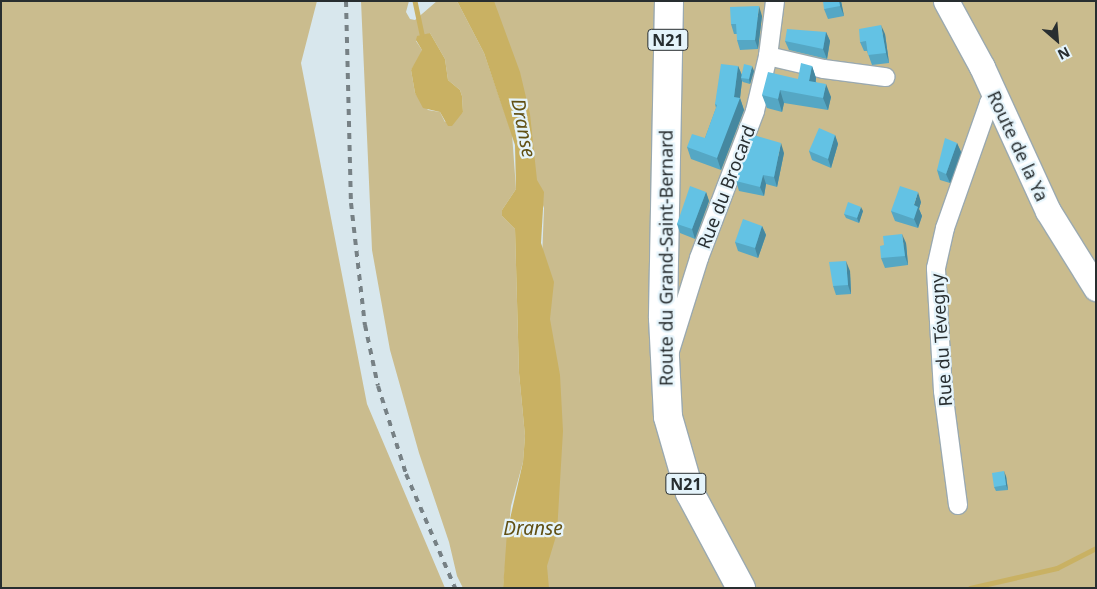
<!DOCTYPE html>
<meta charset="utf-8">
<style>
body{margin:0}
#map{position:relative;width:1097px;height:589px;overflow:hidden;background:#d8e7ed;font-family:"Noto Sans",sans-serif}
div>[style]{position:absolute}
.green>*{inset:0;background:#cabc8e}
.water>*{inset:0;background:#c9b163}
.stream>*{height:4.5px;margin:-2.25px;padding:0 2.25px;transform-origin:2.25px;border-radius:2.25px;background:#c9b163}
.roads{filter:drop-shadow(1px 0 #9ba9af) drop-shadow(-1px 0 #9ba9af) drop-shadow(0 1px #9ba9af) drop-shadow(0 -1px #9ba9af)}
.street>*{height:18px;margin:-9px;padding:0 9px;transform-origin:9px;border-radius:9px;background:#fff}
.secondary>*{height:25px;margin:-12.5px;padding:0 12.5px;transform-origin:12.5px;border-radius:12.5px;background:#fff}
.primary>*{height:28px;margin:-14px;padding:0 14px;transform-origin:14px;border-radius:14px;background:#fff}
.rail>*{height:4px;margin-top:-2px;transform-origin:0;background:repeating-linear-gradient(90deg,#778185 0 6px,transparent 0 12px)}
.wall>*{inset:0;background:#55a7c4}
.shaded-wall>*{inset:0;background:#4588a0}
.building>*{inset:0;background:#63c2e4}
span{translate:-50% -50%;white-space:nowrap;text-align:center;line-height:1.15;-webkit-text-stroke:4.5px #e5f4fb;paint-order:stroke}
.shield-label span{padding:1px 4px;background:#e5f4fb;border:1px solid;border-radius:4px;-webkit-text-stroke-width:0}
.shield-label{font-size:16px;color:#282e30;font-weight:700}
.street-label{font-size:18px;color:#282e30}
.water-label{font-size:19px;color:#615014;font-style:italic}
.frame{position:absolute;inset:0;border:2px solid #282e30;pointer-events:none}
.north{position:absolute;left:1032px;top:15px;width:50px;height:50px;-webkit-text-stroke:4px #e5f4fb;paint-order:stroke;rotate:153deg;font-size:14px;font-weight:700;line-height:20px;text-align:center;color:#282e30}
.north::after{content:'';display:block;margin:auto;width:18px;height:22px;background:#282e30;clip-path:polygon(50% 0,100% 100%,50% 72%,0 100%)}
</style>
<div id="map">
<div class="green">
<i style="clip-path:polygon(1px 1px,317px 1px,301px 63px,367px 404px,445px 588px,1px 588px)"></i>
<i style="clip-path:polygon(evenodd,361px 1px,409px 1px,406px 12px,410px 19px,415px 20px,437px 1px,457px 1px,484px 53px,512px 134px,516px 189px,502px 210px,502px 216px,515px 229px,519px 373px,525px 436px,523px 462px,511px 506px,503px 588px,463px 588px,457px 576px,449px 542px,419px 453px,390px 350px,372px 250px,361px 1px,430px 33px,445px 59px,448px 80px,460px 90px,462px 96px,463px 112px,445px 122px,440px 112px,428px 110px,415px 93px,411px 70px,421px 57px,422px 50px,416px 41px,430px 33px)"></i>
<i style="clip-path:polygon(472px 1px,1096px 1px,1096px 588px,535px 588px,531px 541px,544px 208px)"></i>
</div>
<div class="water">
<i style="clip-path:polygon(457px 1px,494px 1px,520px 72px,530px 114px,537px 180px,544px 192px,541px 243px,554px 282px,550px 319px,560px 375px,563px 431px,557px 533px,547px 566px,549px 588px,503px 588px,507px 532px,523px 462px,525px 436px,519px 373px,515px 229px,502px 216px,502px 210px,516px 189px,515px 145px,484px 53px)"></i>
<i style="clip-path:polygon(430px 33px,445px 59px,448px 80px,460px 90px,462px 96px,463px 112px,452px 126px,448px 126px,440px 112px,423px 108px,415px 93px,411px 70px,422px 50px,416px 40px,417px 36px)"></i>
</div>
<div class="stream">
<i style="left:415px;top:1px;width:34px;rotate:78deg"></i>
<i style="left:970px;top:588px;width:89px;rotate:-12.9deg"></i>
<i style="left:1057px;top:568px;width:44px;rotate:-27.1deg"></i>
</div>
<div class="roads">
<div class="street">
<i style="left:768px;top:56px;width:57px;rotate:13.1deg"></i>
<i style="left:824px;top:69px;width:62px;rotate:7.5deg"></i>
<i style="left:669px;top:354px;width:101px;rotate:-72.6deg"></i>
<i style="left:699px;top:258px;width:157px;rotate:-69.1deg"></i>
<i style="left:755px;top:111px;width:57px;rotate:-76.7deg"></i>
<i style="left:768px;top:56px;width:55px;rotate:-82.7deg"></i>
<i style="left:958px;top:505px;width:115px;rotate:-97.5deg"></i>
<i style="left:943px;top:391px;width:123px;rotate:-93.3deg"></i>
<i style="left:936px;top:268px;width:41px;rotate:-77.3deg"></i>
<i style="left:945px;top:228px;width:133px;rotate:-70.6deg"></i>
<i style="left:989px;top:103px;width:9px;rotate:-49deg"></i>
</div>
<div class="secondary">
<i style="left:946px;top:1px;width:75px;rotate:61.4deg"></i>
<i style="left:982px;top:67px;width:158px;rotate:65.4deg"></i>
<i style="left:1048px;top:211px;width:91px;rotate:58.1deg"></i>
</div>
<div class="primary">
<i style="left:669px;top:1px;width:317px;rotate:91.1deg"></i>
<i style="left:663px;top:318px;width:99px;rotate:87.1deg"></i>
<i style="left:668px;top:417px;width:79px;rotate:73.9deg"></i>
<i style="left:690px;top:493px;width:108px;rotate:61.8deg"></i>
</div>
</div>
<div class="rail">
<i style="left:346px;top:1px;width:202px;rotate:88.6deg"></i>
<i style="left:351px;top:203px;width:123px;rotate:83.5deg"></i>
<i style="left:365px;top:325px;width:62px;rotate:78deg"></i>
<i style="left:378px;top:386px;width:92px;rotate:72.3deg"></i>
<i style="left:406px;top:474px;width:124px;rotate:66.7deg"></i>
</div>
<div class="wall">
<i style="clip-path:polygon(841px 1px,844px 16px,828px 19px,824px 9px)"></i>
<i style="clip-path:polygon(762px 16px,758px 49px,740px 50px,737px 40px,737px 34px,734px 34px,731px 24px)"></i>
<i style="clip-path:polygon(826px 32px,830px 41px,827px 59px,789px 50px,785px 41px)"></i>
<i style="clip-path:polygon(885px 34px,889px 63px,872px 65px,867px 51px,864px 51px,860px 42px)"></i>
<i style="clip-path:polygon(738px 66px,742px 75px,754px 71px,750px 84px,743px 82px,742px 81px,740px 98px,744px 110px,721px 170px,691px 159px,687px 147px,705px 138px,716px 108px,715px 104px)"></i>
<i style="clip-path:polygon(812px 66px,816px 78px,816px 82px,831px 97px,828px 110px,784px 103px,782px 112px,767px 108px,762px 95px,798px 79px)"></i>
<i style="clip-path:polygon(835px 135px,838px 144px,831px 168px,812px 160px,809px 151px)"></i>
<i style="clip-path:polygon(957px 143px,961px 152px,950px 183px,940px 180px,937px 170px)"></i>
<i style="clip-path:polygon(784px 153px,777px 187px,766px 184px,764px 196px,739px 191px,736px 181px)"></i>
<i style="clip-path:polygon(706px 192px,709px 201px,695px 239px,680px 233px,677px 224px)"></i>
<i style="clip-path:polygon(921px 202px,919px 209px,922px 216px,918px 228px,895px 221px,891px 211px)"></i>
<i style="clip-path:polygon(863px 211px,859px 223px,846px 218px,844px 214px)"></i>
<i style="clip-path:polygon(762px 226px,766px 235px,758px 258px,738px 251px,735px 242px)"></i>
<i style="clip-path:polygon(906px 243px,908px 265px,885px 268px,881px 258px)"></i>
<i style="clip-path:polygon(850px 271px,851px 294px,836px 295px,833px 286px)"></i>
<i style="clip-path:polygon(1006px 476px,1008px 490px,996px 491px,994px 487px)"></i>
</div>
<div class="shaded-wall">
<i style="clip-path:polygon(839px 1px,841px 1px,844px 16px,840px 6px)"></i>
<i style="clip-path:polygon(759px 6px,762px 16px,758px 49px,755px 40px)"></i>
<i style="clip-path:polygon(881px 25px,885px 34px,889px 63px,886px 53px)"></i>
<i style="clip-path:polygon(826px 32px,830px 41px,827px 59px,823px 49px)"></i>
<i style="clip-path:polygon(738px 66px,743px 78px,741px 78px,742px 81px,740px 98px,744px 110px,721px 170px,717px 158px,734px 97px)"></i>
<i style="clip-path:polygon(752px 66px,754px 71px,750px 84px,749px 79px)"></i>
<i style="clip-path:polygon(812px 66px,816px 78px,814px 93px,809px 81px)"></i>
<i style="clip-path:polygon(826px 84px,831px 97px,828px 110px,823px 98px)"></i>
<i style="clip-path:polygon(780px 90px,784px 103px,782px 112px,778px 99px)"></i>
<i style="clip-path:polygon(835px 135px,838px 144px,831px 168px,828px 159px)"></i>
<i style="clip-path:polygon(781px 143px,784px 153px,777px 187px,774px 177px)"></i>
<i style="clip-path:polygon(957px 143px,961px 152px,950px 183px,946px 174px)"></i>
<i style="clip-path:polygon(763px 175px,766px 184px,764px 196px,760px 187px)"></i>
<i style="clip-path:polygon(706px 192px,709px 201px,695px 239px,692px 229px)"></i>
<i style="clip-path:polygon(918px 192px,921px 202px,919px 209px,922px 216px,918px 228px,914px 219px,914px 205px)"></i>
<i style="clip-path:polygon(861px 207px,863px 211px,859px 223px,857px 218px)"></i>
<i style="clip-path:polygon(762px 226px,766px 235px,758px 258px,755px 248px)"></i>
<i style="clip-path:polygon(902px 234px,906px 243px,908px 265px,905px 256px)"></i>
<i style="clip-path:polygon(846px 261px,850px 271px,851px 294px,848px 285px)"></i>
<i style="clip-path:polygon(1004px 471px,1006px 476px,1008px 490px,1006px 485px)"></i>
</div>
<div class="building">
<i style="clip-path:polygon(823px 1px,839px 1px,840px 6px,824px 9px)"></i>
<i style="clip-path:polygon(759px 6px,755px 40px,737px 40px,736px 24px,731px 24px,730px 7px)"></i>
<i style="clip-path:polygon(881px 25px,886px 53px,868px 55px,866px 41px,860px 42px,859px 29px)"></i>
<i style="clip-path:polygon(787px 29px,826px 32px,823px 49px,785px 41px)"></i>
<i style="clip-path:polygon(801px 63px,812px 66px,809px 81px,826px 84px,823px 98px,780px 90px,778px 99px,762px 95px,768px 72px,798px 79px)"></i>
<i style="clip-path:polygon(721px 64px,738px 66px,734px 97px,740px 98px,717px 158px,687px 147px,692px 134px,705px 138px,717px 105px,715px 104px)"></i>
<i style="clip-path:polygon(744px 64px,752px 66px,749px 79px,741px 78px)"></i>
<i style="clip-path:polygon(819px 128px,835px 135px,828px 159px,809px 151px)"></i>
<i style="clip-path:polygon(750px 134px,781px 143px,774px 177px,763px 175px,760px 187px,736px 181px)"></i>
<i style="clip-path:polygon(945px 138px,957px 143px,946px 174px,937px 170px)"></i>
<i style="clip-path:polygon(690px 186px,706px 192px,692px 229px,677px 224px)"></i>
<i style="clip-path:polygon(900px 186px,918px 192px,914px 205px,918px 207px,914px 219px,891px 211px)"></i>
<i style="clip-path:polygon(848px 202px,861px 207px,857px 218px,844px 214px)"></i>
<i style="clip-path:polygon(743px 219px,762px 226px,755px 248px,735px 242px)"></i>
<i style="clip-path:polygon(902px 234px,905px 256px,881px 258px,880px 246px,884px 245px,883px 236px)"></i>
<i style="clip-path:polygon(846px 261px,848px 285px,833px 286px,829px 262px)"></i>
<i style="clip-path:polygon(1004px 471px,1006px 485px,994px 487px,992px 473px)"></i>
</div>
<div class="shield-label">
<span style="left:668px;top:40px">N21</span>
<span style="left:686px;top:484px">N21</span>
</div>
<div class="street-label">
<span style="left:1018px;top:146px;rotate:65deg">Route de la Ya</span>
<span style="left:726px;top:187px;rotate:-69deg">Rue du Brocard</span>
<span style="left:666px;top:258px;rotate:-90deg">Route du Grand-Saint-Bernard</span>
<span style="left:941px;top:340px;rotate:-94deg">Rue du Tévegny</span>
</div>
<div class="water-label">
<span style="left:523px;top:128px;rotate:79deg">Dranse</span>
<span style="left:533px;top:529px">Dranse</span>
</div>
<div class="frame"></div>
<div class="north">N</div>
</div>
